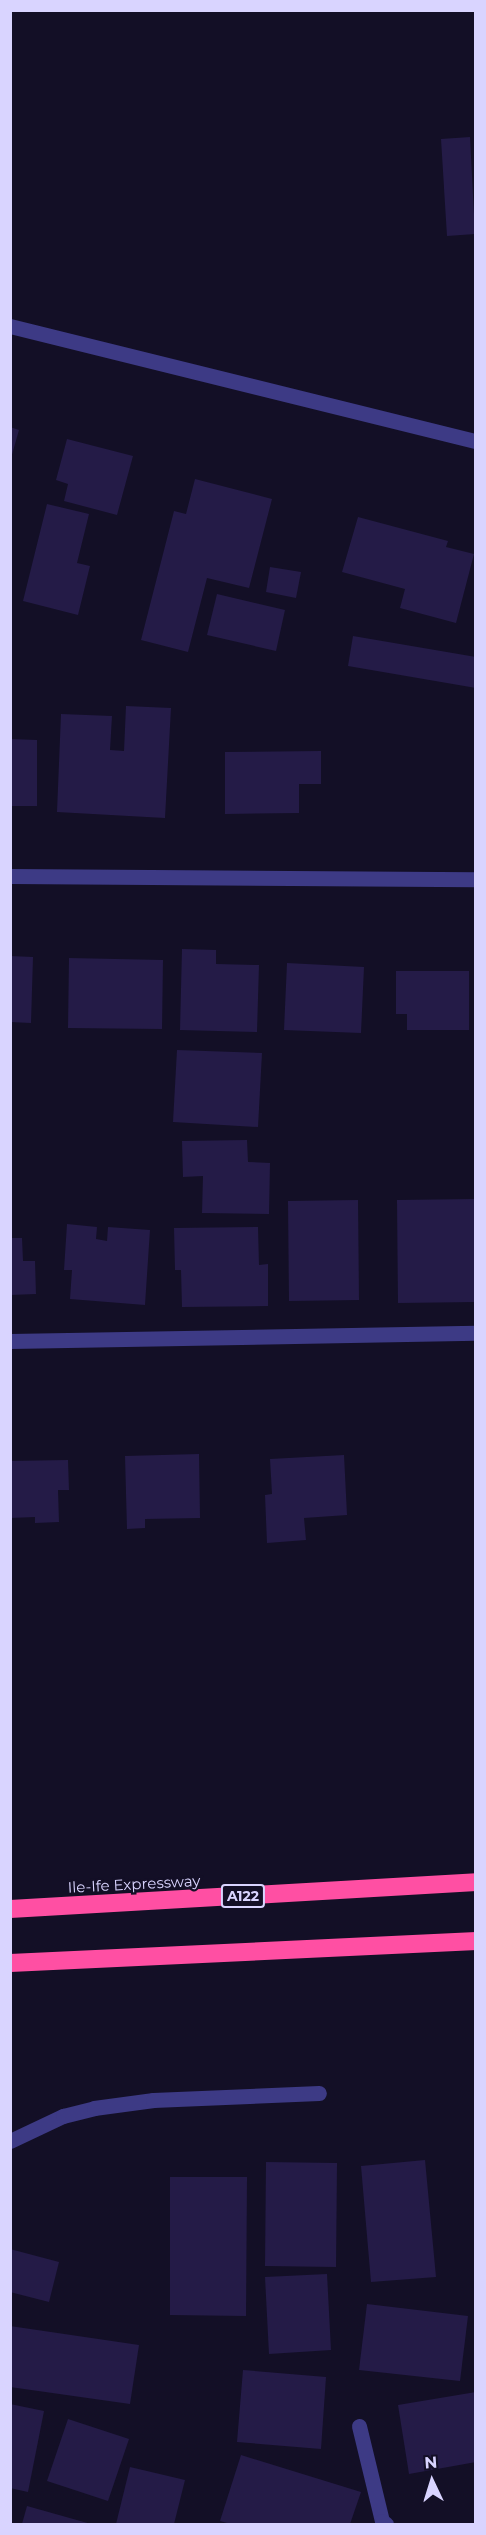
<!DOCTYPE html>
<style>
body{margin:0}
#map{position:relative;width:486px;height:2535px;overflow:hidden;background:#130f26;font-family:Montserrat,sans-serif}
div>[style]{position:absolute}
.building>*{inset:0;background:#241b47}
.lane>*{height:15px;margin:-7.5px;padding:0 7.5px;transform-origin:7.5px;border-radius:7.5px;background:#3d3a85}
.street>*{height:15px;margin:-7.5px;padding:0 7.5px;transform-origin:7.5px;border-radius:7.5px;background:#3d3a85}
.highway>*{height:18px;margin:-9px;padding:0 9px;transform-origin:9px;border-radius:9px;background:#ff4fa3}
span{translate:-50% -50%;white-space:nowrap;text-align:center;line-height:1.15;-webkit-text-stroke:4.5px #130f26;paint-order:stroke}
.shield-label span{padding:2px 4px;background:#130f26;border:2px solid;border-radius:4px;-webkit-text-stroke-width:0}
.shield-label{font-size:14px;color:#d9d4ff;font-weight:700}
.street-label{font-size:15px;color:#d9d4ff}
.frame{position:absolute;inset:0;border:12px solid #d9d4ff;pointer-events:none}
.north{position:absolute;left:402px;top:2451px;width:60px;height:60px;-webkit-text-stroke:4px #130f26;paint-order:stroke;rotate:356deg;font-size:16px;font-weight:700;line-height:24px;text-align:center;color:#d9d4ff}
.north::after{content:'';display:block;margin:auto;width:21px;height:27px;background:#d9d4ff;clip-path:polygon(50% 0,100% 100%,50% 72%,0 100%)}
</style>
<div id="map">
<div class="building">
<i style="clip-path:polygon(470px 137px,475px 234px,447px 236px,441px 139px)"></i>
<i style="clip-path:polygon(10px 427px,19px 430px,11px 458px,10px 458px)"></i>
<i style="clip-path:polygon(67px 439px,133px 456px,117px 515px,64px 501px,68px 484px,56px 480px)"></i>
<i style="clip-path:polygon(195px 479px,272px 499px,249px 588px,207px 578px,188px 652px,141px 640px,174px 511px,186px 514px)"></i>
<i style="clip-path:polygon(47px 504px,89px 514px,77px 563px,90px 566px,78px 615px,23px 601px)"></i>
<i style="clip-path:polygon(358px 517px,448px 541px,446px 547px,474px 554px,456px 623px,400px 608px,405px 589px,342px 572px)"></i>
<i style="clip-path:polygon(270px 567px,301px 572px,296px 598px,266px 592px)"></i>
<i style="clip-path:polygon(217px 594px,285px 610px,276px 651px,207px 635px)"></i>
<i style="clip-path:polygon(353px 636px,476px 657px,476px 688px,348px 666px)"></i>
<i style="clip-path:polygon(126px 706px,171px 708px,165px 818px,57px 812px,61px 714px,112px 716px,110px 750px,124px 751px)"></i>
<i style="clip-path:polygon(10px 739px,37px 740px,37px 806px,10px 806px)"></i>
<i style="clip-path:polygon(321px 751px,321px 784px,299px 784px,299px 813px,225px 814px,225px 752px)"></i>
<i style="clip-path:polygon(182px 949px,216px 950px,216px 964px,259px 965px,257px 1032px,180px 1030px)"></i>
<i style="clip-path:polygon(10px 956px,33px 957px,31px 1023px,10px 1022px)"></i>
<i style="clip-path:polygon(69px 958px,163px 960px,162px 1029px,68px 1028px)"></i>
<i style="clip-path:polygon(287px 963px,364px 967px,361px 1033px,284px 1030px)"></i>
<i style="clip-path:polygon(396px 971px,469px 971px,469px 1030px,407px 1030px,407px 1014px,396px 1014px)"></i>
<i style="clip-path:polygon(177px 1050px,262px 1053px,258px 1127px,173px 1122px)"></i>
<i style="clip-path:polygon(247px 1140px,248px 1162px,270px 1163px,269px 1214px,202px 1213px,203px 1176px,183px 1177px,182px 1141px)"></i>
<i style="clip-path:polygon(475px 1199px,476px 1302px,398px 1303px,397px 1200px)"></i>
<i style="clip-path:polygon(358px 1200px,359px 1300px,289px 1301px,288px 1201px)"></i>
<i style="clip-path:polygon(67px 1224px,97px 1227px,96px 1239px,107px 1241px,108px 1227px,150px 1230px,145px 1305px,70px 1299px,72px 1270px,64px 1270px)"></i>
<i style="clip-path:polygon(258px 1227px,259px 1265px,268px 1264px,268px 1306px,182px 1307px,181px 1270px,175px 1270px,174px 1228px)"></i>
<i style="clip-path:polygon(10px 1238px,22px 1238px,23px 1261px,35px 1261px,36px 1294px,10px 1295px)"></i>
<i style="clip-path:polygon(199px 1454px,200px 1518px,145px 1519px,145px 1528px,127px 1529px,125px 1456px)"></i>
<i style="clip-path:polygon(344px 1455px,347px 1515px,304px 1518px,306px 1540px,267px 1543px,265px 1495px,272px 1494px,270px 1459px)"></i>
<i style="clip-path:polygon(68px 1460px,69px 1490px,58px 1490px,59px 1522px,35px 1523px,35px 1517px,10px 1518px,10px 1461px)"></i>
<i style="clip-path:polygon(425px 2160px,436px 2277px,371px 2282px,361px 2166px)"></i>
<i style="clip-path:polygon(266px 2162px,337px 2163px,336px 2267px,265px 2266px)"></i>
<i style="clip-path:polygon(170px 2177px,247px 2177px,246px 2316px,170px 2315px)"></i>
<i style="clip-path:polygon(10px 2249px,59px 2262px,49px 2302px,10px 2292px)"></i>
<i style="clip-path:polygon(327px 2274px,331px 2350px,269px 2354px,265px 2277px)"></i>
<i style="clip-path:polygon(367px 2304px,468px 2316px,460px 2381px,359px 2370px)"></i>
<i style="clip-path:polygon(10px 2326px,139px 2345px,130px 2404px,10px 2387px)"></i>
<i style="clip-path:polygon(243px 2370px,326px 2377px,321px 2449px,237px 2442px)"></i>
<i style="clip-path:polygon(476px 2392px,476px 2462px,409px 2474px,398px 2405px)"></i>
<i style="clip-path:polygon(10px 2404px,44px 2411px,28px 2492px,10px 2488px)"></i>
<i style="clip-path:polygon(68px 2419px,129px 2439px,108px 2501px,47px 2481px)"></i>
<i style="clip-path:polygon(241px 2455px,361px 2492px,350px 2524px,231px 2524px,220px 2521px)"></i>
<i style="clip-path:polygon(130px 2467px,185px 2480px,174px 2524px,116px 2524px)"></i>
<i style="clip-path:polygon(27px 2506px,91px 2524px,22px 2524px)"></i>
</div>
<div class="lane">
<i style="left:10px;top:2141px;width:59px;rotate:-25.3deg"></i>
<i style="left:63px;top:2116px;width:32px;rotate:-14deg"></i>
<i style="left:94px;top:2108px;width:60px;rotate:-7.7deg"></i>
<i style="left:153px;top:2100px;width:166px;rotate:-2.4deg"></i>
<i style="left:359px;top:2426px;width:98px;rotate:76.4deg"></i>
<i style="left:382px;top:2521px;width:5px;rotate:37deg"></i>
</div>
<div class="street">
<i style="left:10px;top:326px;width:480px;rotate:13.9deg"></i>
<i style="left:10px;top:876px;width:466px;rotate:0.4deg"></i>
<i style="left:10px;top:1341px;width:466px;rotate:-1deg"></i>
</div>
<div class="highway">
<i style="left:10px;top:1909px;width:467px;rotate:-3.3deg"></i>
<i style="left:10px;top:1963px;width:467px;rotate:-2.7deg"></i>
</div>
<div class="shield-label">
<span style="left:243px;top:1896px">A122</span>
</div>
<div class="street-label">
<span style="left:134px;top:1884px;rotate:-3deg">Ile-Ife Expressway</span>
</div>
<div class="frame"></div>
<div class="north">N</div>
</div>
